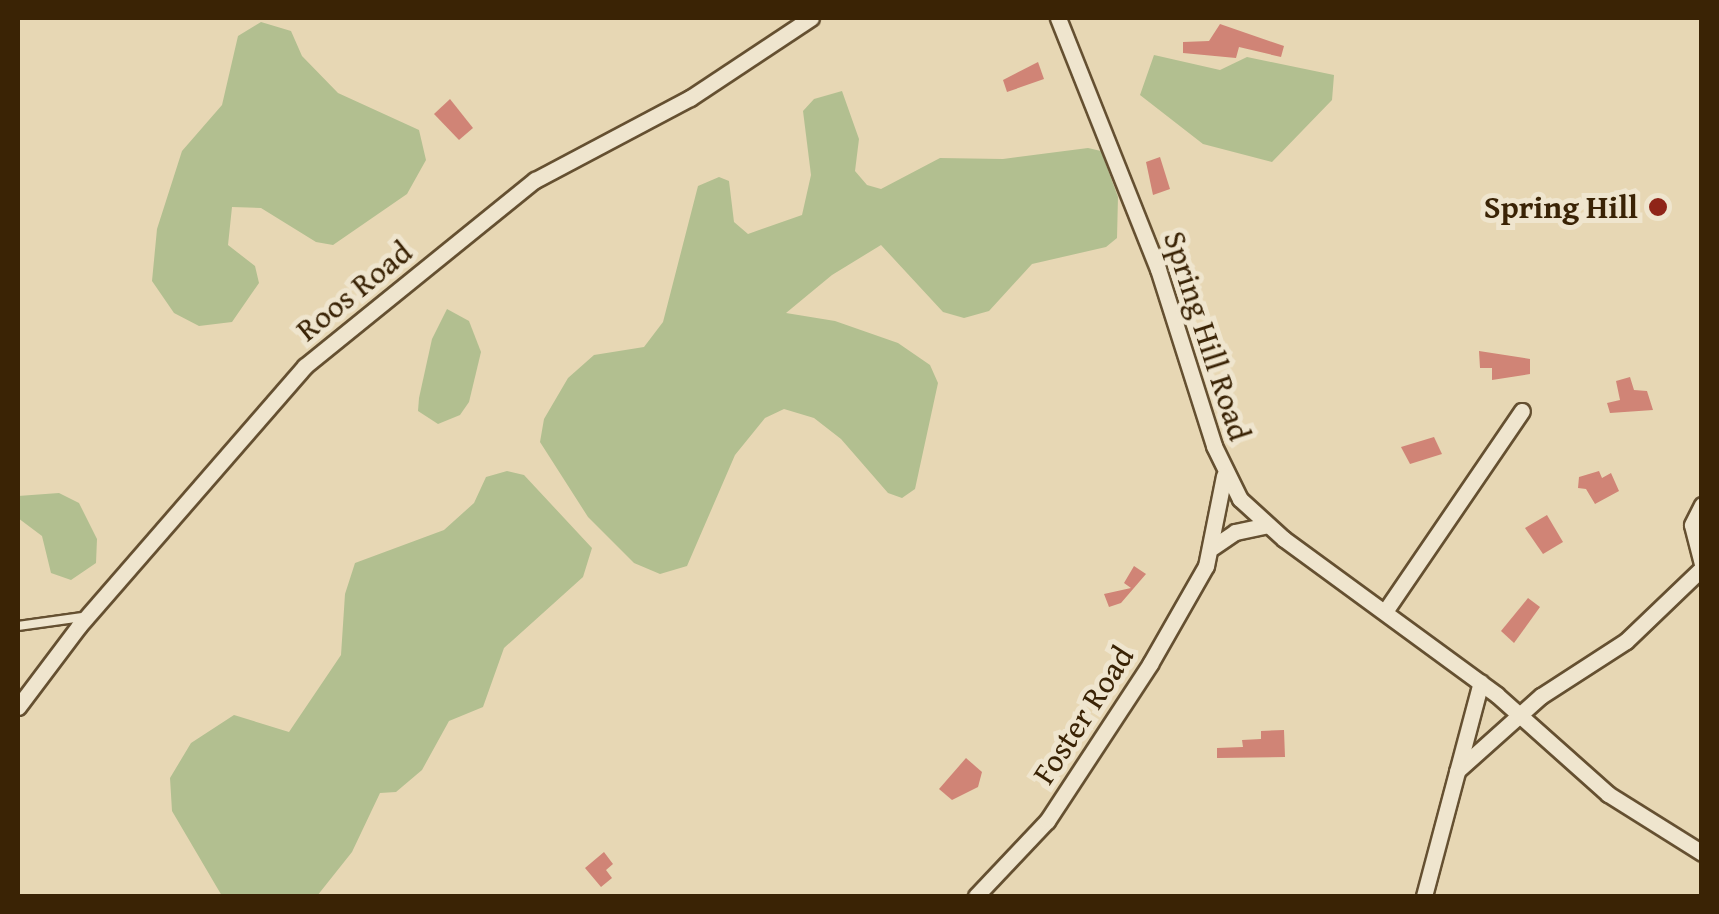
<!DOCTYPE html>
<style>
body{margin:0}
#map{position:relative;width:1719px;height:914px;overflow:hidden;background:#e7d7b4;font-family:"Gentium Book Plus",serif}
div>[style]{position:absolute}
.green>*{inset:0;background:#b2bf90}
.building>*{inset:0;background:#d08476}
.roads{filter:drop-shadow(2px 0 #655031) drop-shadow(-2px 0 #655031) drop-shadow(0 2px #655031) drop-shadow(0 -2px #655031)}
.service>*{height:8px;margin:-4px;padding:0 4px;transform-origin:4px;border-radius:4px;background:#efe5ce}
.minor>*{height:15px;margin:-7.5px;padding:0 7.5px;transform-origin:7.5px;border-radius:7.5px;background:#efe5ce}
.dots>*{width:28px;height:28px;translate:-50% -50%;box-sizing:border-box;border:5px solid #efe5ce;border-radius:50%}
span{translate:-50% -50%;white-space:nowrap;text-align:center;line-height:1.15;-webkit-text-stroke:10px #efe5ce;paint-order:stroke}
.poi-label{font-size:32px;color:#3a2305;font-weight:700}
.right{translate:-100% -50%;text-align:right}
.street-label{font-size:32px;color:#3a2305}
.frame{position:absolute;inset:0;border:20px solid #3a2305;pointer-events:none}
</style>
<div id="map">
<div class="green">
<i style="clip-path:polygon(261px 22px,291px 31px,302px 56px,338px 93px,419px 130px,426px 160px,407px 194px,333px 245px,316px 242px,261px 208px,232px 207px,228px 245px,255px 266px,259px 283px,232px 322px,199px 326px,174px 313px,152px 281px,157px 229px,182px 151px,222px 105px,238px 36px)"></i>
<i style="clip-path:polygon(1154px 55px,1220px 70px,1247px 57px,1334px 75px,1332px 100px,1272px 162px,1203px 144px,1140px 95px)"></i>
<i style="clip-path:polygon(842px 91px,859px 139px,855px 171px,867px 185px,881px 189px,940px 158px,1003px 159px,1088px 148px,1101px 151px,1118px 197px,1117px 238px,1106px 247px,1032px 264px,989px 311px,964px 318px,943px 312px,881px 245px,832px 275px,786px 313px,835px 321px,898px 343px,930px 365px,938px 383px,915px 489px,902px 498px,888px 493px,841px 439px,814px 418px,784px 409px,765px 418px,735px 455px,687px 566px,660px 574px,634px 563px,588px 517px,540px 442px,544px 419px,568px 378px,594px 355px,644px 347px,663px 322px,698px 186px,719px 177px,729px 181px,734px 222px,748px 234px,802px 215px,811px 175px,803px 111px,814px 99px)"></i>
<i style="clip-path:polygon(447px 309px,469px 321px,481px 352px,469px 402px,460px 415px,438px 424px,418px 411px,419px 398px,432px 339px)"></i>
<i style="clip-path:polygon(507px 471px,524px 475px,592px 548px,583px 577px,504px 648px,483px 707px,449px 721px,422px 770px,396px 792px,380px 793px,352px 852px,317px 896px,222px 896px,172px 811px,170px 778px,191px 743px,234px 715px,289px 732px,341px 655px,345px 594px,355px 563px,444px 530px,474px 503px,486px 477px)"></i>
<i style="clip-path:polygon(59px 493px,79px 503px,97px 539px,96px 563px,71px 580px,51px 573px,42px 536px,18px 518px,18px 496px)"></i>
</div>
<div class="building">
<i style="clip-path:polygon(1220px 24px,1284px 46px,1281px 57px,1239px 47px,1236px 58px,1183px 53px,1183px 42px,1209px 41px)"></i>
<i style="clip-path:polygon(1038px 62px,1044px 79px,1007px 92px,1003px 80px)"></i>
<i style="clip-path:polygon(450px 99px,473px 128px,459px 140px,434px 114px)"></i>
<i style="clip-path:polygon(1160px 157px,1170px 189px,1153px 195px,1146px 162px)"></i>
<i style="clip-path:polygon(1479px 351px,1530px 359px,1530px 374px,1492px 380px,1492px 368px,1480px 368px)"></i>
<i style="clip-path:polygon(1630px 377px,1634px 390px,1647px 391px,1653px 410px,1610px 413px,1607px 403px,1620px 400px,1616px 381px)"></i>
<i style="clip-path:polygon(1434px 437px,1442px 454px,1410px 464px,1401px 447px)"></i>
<i style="clip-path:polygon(1599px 471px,1602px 478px,1611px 473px,1619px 491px,1595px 504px,1586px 489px,1578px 488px,1579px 477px)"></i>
<i style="clip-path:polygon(1547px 515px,1563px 542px,1543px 554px,1525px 528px)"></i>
<i style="clip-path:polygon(1134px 566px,1146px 574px,1121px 603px,1109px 607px,1104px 594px,1131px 588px,1124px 583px)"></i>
<i style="clip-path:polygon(1528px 598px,1540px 607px,1514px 643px,1501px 631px)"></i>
<i style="clip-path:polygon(1284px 730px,1285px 757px,1217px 758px,1217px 748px,1243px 747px,1242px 740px,1261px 739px,1261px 731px)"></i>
<i style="clip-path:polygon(966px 758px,982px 772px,978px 787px,952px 800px,939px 789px)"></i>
<i style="clip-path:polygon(604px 852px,613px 864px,606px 870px,612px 878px,601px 887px,585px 868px)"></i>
</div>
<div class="roads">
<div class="service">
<i style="left:18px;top:626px;width:65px;rotate:-8deg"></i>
</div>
<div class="minor">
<i style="left:1058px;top:18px;width:270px;rotate:68.3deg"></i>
<i style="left:1158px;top:269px;width:186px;rotate:72.4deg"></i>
<i style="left:1214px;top:446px;width:59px;rotate:63.9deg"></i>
<i style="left:1240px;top:499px;width:59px;rotate:42.3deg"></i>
<i style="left:1284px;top:539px;width:264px;rotate:36.2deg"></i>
<i style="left:1497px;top:695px;width:149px;rotate:41.7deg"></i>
<i style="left:1608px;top:794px;width:111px;rotate:32.1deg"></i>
<i style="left:1702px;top:505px;width:22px;rotate:117deg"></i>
<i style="left:1692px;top:525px;width:40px;rotate:75.6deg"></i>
<i style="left:1213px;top:547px;width:27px;rotate:-34deg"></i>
<i style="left:1235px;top:532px;width:33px;rotate:-12deg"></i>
<i style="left:1386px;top:610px;width:241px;rotate:-55.7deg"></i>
<i style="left:18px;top:707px;width:101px;rotate:-53deg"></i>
<i style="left:79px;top:626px;width:344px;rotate:-49deg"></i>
<i style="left:305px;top:366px;width:296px;rotate:-39deg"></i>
<i style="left:535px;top:180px;width:175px;rotate:-27.9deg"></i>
<i style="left:690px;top:98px;width:145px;rotate:-33.5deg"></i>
<i style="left:1457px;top:771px;width:113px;rotate:-41.8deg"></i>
<i style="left:1541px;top:696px;width:101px;rotate:-32.9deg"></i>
<i style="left:1626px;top:641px;width:105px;rotate:-43.8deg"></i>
<i style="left:976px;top:896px;width:103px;rotate:-46.6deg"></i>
<i style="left:1047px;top:821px;width:188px;rotate:-56.7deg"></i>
<i style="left:1150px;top:664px;width:113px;rotate:-60.3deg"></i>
<i style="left:1206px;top:566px;width:92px;rotate:-78.7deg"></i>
<i style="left:1424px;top:896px;width:221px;rotate:-75.1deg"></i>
</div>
</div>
<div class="dots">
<i style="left:1658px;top:207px;background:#8f2418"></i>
</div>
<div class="poi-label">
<span class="right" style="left:1638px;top:207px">Spring Hill</span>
</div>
<div class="street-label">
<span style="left:354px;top:291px;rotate:-39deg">Roos Road</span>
<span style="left:1207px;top:336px;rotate:72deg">Spring Hill Road</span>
<span style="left:1083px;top:715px;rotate:-57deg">Foster Road</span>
</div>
<div class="frame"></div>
</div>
